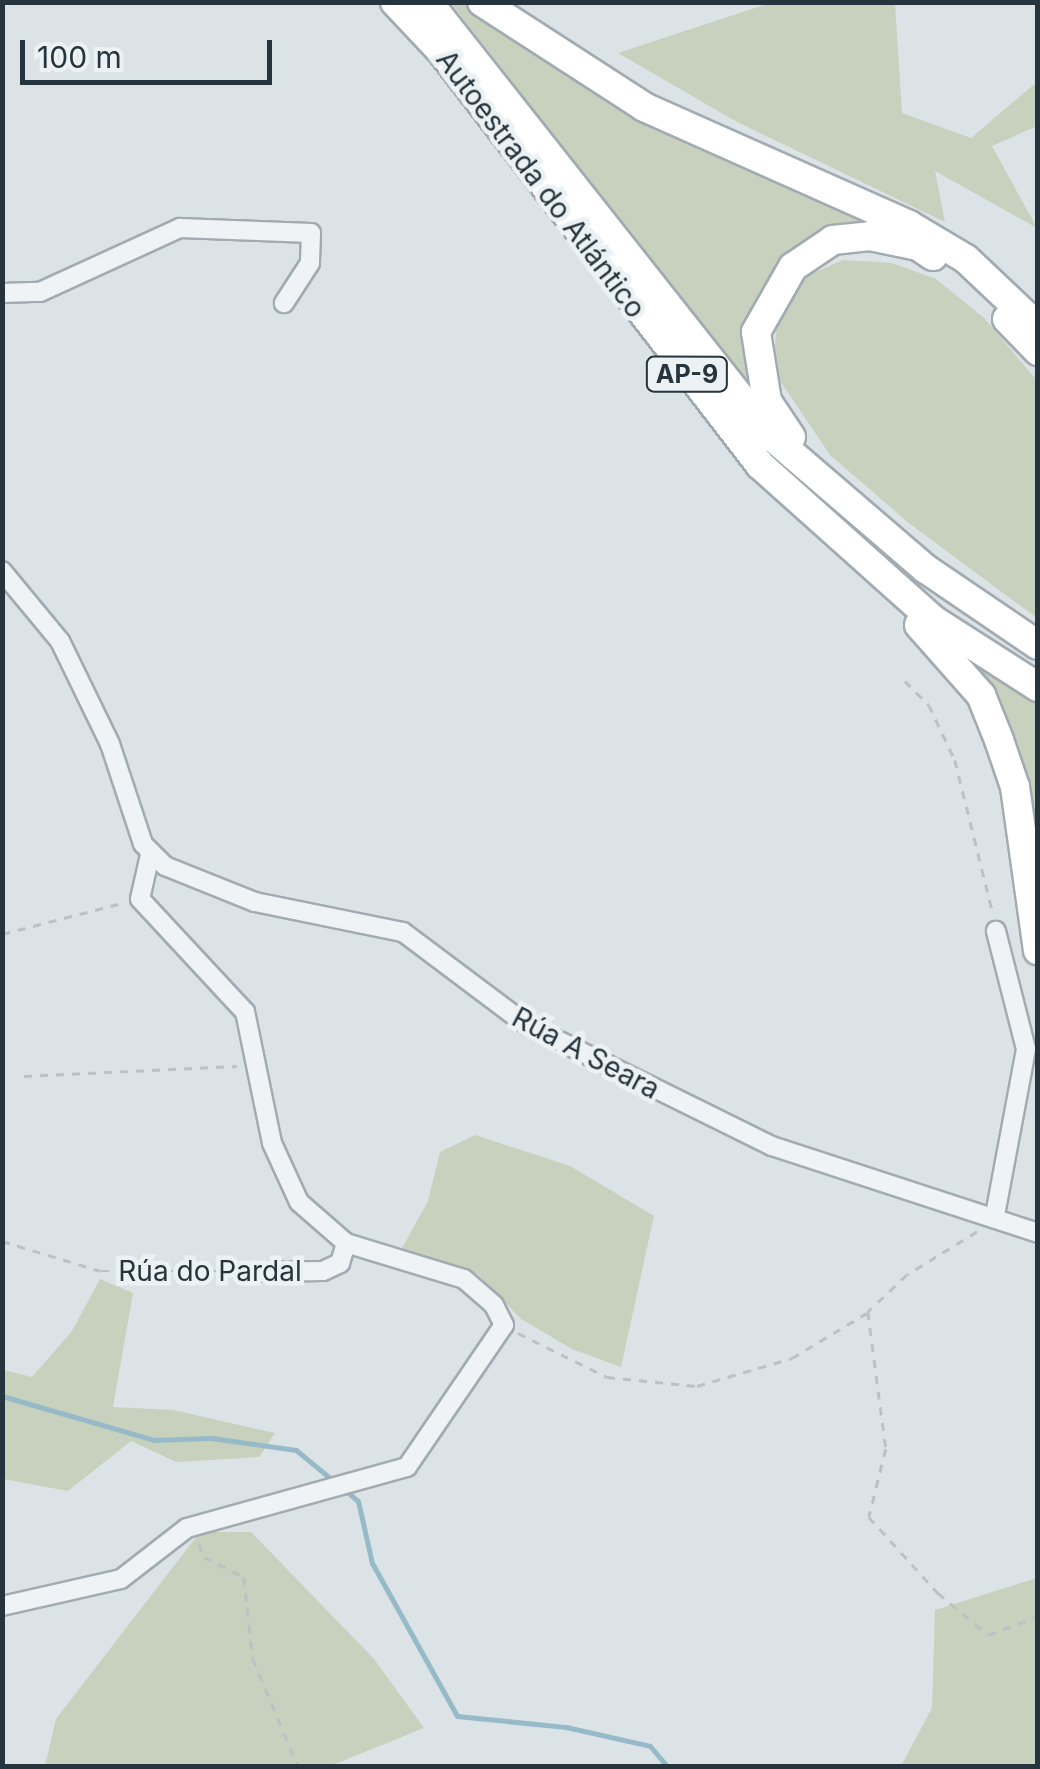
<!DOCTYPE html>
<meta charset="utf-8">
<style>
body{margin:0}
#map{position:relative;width:1040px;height:1769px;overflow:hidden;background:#dce3e7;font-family:Inter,sans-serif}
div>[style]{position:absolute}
.green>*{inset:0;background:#c7d1bd}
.stream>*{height:5px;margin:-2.5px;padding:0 2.5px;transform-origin:2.5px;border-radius:2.5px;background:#96bac7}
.path>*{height:2.5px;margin-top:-1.25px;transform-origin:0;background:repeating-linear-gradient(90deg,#bbc1c5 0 8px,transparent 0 16px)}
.roads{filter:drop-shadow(2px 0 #a2abb1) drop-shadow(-2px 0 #a2abb1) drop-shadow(0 2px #a2abb1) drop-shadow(0 -2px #a2abb1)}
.minor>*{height:18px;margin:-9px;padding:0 9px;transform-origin:9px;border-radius:9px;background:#eff3f5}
.highway>*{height:28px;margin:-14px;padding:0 14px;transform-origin:14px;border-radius:14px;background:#fff}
span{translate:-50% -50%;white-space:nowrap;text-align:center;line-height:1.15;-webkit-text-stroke:9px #ecf1f4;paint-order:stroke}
.shield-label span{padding:2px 8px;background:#ecf1f4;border:2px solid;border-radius:8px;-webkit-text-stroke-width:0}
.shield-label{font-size:25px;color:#26343d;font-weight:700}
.street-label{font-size:28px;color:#26343d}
.frame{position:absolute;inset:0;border:5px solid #26343d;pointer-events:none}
.scale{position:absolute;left:20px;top:40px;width:252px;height:45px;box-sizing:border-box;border:5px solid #26343d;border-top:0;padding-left:12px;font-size:30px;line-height:35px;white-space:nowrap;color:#26343d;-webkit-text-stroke:8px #ecf1f4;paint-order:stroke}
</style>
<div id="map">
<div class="green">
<i style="clip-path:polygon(451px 3px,469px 3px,796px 186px,900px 237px,784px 265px,757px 397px)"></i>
<i style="clip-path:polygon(770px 3px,895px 3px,902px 113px,971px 138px,1037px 82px,1037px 126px,992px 146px,1037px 228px,935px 171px,945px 222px,737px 122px,618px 53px)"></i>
<i style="clip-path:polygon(843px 260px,892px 263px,936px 279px,984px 318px,1035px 378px,1037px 618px,910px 524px,830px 455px,774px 372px,777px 313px,809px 275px)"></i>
<i style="clip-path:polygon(952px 642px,1037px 696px,1037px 895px)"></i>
<i style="clip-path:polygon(475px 1135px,570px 1166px,654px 1216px,621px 1367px,572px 1349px,521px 1319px,478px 1274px,402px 1248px,428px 1201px,440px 1152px)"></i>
<i style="clip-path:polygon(100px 1279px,133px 1293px,113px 1407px,173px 1410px,275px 1433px,259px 1457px,176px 1462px,131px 1441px,68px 1491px,3px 1479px,3px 1370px,32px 1377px,72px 1331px)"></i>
<i style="clip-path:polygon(200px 1532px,251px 1532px,374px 1659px,424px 1728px,330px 1766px,45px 1766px,56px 1719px)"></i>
<i style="clip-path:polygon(1037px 1578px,1037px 1766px,901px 1766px,932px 1708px,935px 1610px)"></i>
</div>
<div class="stream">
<i style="left:2px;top:1396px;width:158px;rotate:16.1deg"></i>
<i style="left:154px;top:1440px;width:57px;rotate:-2deg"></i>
<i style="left:211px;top:1438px;width:86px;rotate:8deg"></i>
<i style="left:296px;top:1450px;width:52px;rotate:39.5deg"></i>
<i style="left:344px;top:1489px;width:18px;rotate:41deg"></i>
<i style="left:358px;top:1501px;width:64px;rotate:77.3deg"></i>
<i style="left:372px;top:1563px;width:175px;rotate:60.9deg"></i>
<i style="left:457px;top:1716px;width:110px;rotate:5.8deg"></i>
<i style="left:566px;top:1727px;width:86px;rotate:12.7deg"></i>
<i style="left:650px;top:1746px;width:26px;rotate:50deg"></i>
</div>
<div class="path">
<i style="left:905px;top:681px;width:34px;rotate:45deg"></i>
<i style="left:929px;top:705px;width:61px;rotate:64.7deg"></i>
<i style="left:955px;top:760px;width:159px;rotate:76.1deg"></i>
<i style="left:2px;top:934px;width:124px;rotate:-14.5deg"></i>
<i style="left:24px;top:1076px;width:213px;rotate:-2.7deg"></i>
<i style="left:977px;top:1232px;width:82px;rotate:148.4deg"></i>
<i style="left:907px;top:1275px;width:54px;rotate:136.5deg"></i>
<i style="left:868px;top:1312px;width:138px;rotate:82.5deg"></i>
<i style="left:886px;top:1449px;width:70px;rotate:104deg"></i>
<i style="left:869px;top:1517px;width:103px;rotate:47.8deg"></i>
<i style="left:938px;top:1593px;width:65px;rotate:40deg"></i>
<i style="left:988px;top:1635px;width:53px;rotate:-20.8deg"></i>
<i style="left:2px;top:1241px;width:103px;rotate:16.9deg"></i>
<i style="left:101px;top:1271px;width:141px"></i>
<i style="left:518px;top:1333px;width:99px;rotate:26.3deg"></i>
<i style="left:607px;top:1377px;width:90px;rotate:5.7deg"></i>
<i style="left:697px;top:1386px;width:99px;rotate:-16.4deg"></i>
<i style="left:792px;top:1358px;width:87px;rotate:-31deg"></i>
<i style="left:199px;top:1544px;width:14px;rotate:69deg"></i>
<i style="left:204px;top:1557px;width:45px;rotate:26.6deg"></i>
<i style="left:244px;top:1577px;width:82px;rotate:83.7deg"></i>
<i style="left:253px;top:1659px;width:116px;rotate:67.2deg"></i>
</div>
<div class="roads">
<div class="minor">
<i style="left:2px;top:293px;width:38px;rotate:-2deg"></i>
<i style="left:40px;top:292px;width:154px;rotate:-24.6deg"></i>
<i style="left:180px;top:228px;width:131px;rotate:2.2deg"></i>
<i style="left:311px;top:233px;width:30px;rotate:92deg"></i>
<i style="left:310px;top:263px;width:48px;rotate:123deg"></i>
<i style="left:2px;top:571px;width:91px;rotate:50.4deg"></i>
<i style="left:60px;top:641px;width:114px;rotate:64.1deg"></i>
<i style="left:110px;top:744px;width:105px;rotate:71.7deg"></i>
<i style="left:143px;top:844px;width:31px;rotate:45deg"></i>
<i style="left:165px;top:866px;width:97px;rotate:21.8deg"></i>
<i style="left:255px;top:902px;width:151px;rotate:11.5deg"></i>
<i style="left:403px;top:932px;width:155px;rotate:36.9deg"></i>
<i style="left:527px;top:1025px;width:273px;rotate:26.3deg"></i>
<i style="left:772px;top:1146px;width:280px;rotate:18.1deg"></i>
<i style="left:995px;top:1215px;width:169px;rotate:-79.4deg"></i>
<i style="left:1026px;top:1049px;width:122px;rotate:-104.3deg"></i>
<i style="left:258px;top:1272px;width:65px;rotate:-0.9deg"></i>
<i style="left:323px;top:1271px;width:19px;rotate:-25deg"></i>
<i style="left:340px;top:1263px;width:21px;rotate:-73deg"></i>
<i style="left:2px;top:1606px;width:122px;rotate:-12.8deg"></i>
<i style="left:121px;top:1579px;width:83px;rotate:-37.7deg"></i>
<i style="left:187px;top:1528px;width:228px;rotate:-15.5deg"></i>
<i style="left:407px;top:1467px;width:172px;rotate:-55.7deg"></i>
<i style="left:504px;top:1325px;width:22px;rotate:-117deg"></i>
<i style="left:494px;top:1305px;width:40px;rotate:-139deg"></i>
<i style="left:464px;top:1279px;width:123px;rotate:-163deg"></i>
<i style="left:346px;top:1243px;width:62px;rotate:-138.9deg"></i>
<i style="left:299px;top:1202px;width:65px;rotate:-114.6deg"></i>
<i style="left:272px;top:1143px;width:134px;rotate:-101.6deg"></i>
<i style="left:245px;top:1012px;width:154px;rotate:-132.9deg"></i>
<i style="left:140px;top:899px;width:45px;rotate:-77.2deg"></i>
</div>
<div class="highway">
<i style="left:395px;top:2px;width:69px;rotate:46.8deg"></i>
<i style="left:442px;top:52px;width:521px;rotate:52.4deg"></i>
<i style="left:760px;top:465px;width:231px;rotate:41.8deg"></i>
<i style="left:932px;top:619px;width:126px;rotate:32.7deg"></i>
<i style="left:428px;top:2px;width:552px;rotate:51.7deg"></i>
<i style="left:770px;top:435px;width:206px;rotate:40.7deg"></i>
<i style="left:926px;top:569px;width:135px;rotate:34.2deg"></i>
<i style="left:482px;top:2px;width:193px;rotate:32.9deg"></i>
<i style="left:644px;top:107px;width:290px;rotate:24deg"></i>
<i style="left:909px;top:225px;width:66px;rotate:30.8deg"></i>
<i style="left:966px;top:259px;width:99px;rotate:43.4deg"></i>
<i style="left:1007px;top:319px;width:45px;rotate:45.9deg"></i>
<i style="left:791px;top:437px;width:43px;rotate:-123.7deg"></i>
<i style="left:767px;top:401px;width:70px;rotate:-99.1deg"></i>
<i style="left:756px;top:332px;width:75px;rotate:-60.4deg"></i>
<i style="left:793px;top:267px;width:48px;rotate:-34deg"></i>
<i style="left:833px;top:240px;width:37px;rotate:-6deg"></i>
<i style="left:870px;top:236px;width:49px;rotate:11.8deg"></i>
<i style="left:918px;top:246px;width:18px;rotate:34deg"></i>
<i style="left:919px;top:625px;width:94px;rotate:48.5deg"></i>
<i style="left:981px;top:695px;width:48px;rotate:68.2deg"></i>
<i style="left:999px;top:740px;width:50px;rotate:71.2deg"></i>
<i style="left:1015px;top:787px;width:165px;rotate:82deg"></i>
</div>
</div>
<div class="shield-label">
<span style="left:687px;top:374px">AP-9</span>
</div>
<div class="street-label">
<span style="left:541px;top:184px;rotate:53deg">Autoestrada do Atlántico</span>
<span style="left:586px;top:1053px;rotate:28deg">Rúa A Seara</span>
<span style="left:210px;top:1271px">Rúa do Pardal</span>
</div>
<div class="frame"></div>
<div class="scale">100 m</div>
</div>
